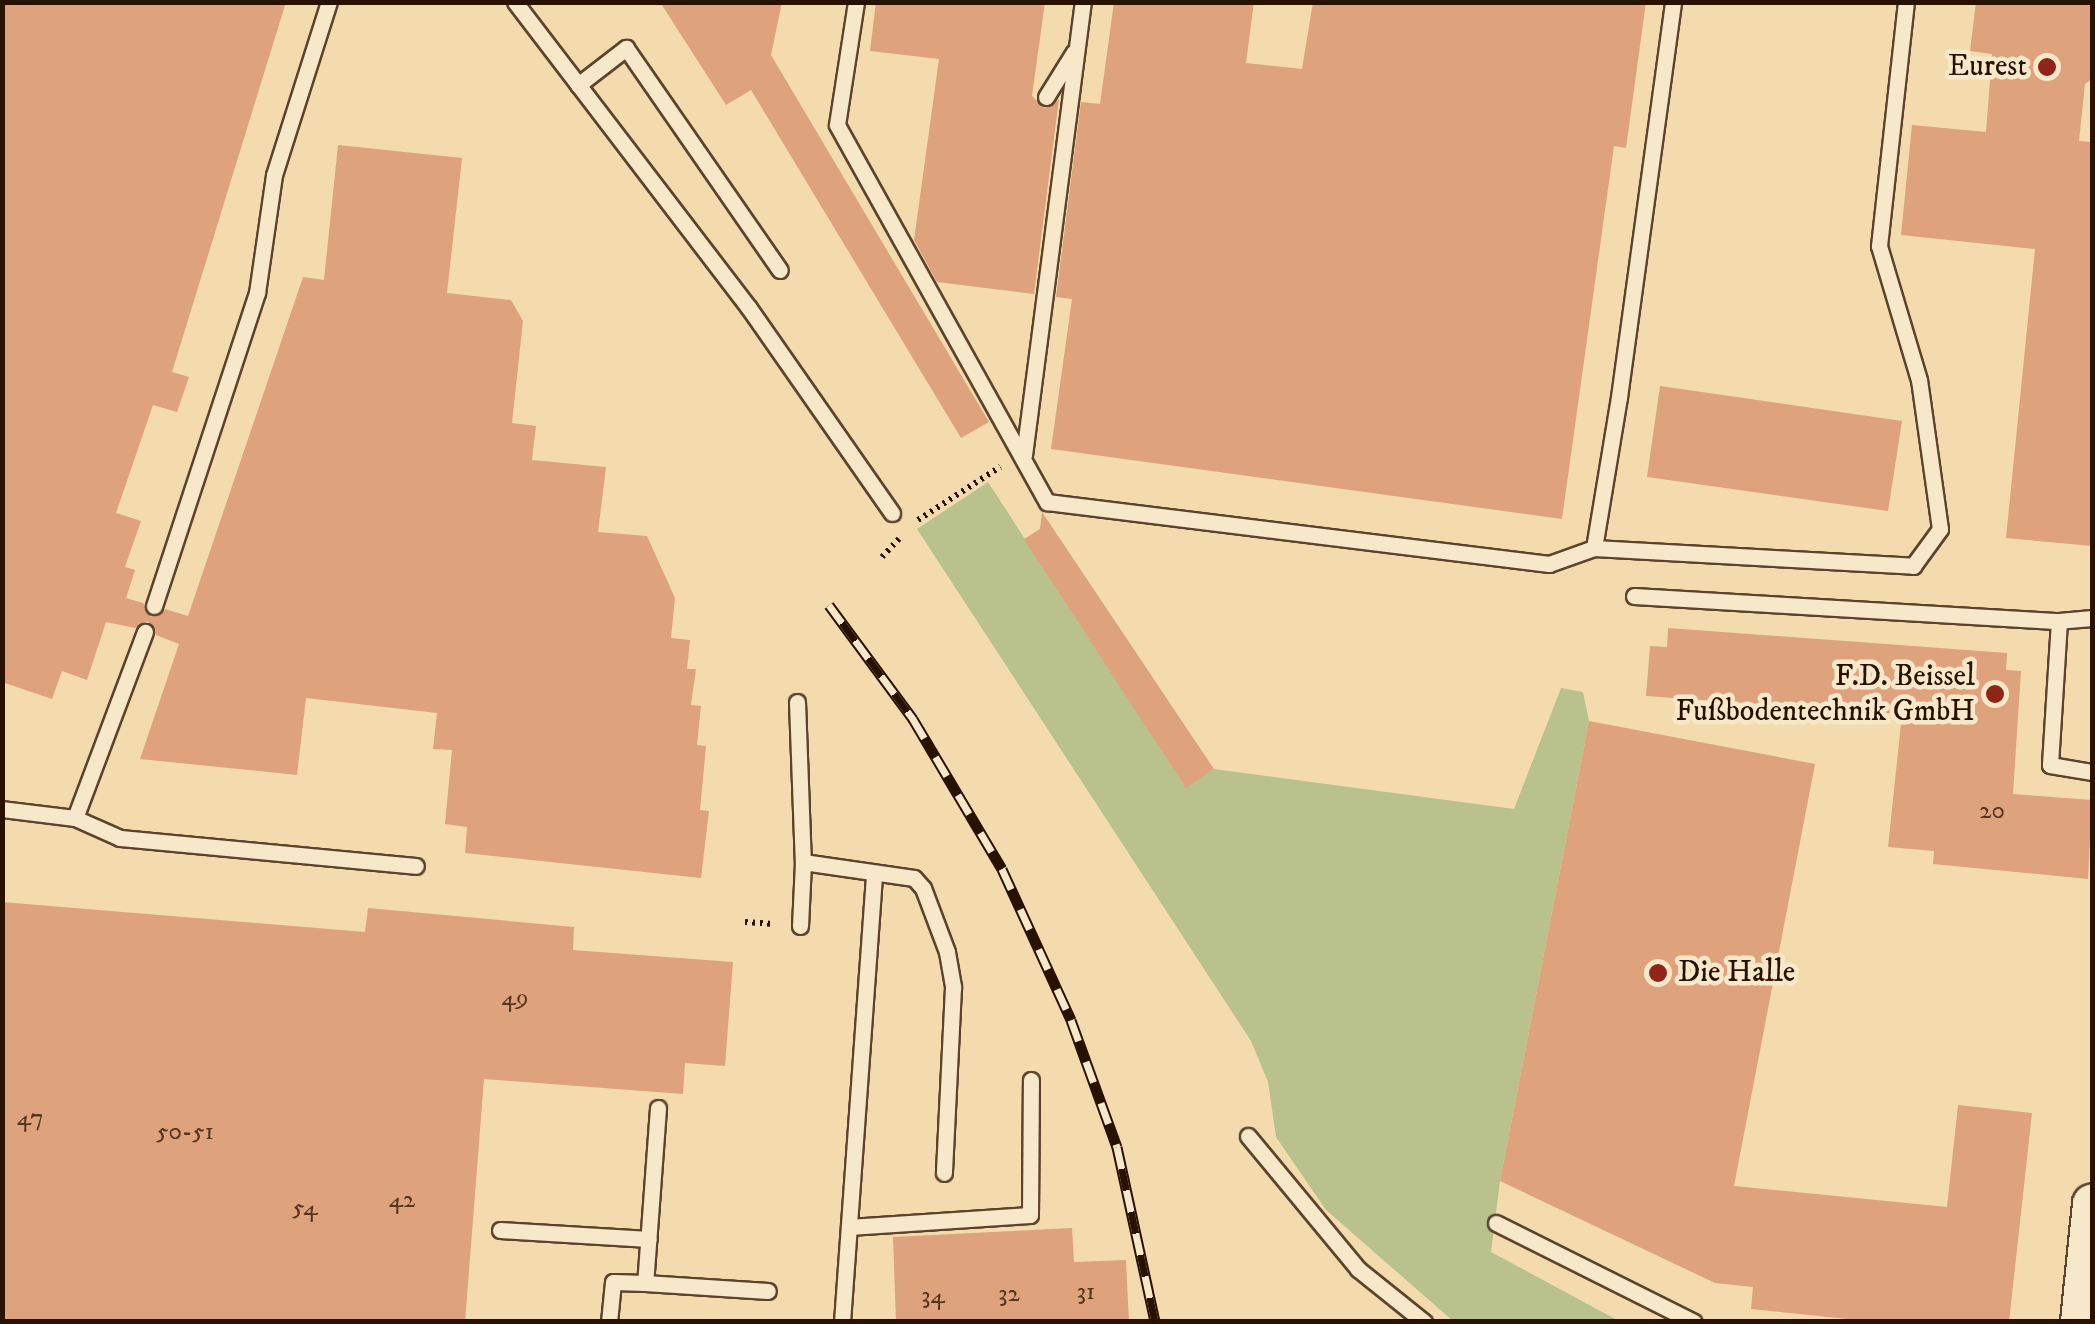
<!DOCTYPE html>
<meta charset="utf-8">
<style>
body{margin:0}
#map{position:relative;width:2095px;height:1324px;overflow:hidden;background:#f4dbae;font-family:"IM FELL DW Pica",serif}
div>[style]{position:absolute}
.green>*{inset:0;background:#b9c18c}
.building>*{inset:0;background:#dea27c}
.path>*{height:6px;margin-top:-3px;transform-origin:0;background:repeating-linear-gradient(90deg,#291100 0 2.5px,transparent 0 7.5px)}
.roads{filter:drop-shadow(2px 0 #5c442c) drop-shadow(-2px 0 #5c442c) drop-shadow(0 2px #5c442c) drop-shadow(0 -2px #5c442c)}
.service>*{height:15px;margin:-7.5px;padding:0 7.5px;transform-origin:7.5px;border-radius:7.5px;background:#f8e8ca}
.tertiary>*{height:38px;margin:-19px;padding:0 19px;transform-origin:19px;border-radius:19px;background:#f8e8ca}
.rail>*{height:11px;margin-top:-5.5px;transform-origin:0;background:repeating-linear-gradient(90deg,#f8e8ca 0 22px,#291100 0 44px);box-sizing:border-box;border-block:2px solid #291100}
.dots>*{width:28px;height:28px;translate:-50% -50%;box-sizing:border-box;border:5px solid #f8e8ca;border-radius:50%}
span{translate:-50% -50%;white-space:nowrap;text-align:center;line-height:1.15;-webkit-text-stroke:9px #f8e8ca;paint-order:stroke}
.number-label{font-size:25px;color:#56351f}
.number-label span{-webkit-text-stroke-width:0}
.poi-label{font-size:30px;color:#291100}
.right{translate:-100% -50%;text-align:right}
.left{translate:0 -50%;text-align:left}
.frame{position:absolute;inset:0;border:5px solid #291100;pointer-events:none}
</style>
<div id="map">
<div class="green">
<i style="clip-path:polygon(988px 482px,1186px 787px,1214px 769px,1514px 809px,1561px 688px,1583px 692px,1589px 721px,1500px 1181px,1491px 1252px,1619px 1321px,1453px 1321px,1326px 1210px,1276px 1137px,1268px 1082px,1251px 1041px,917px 529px)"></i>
</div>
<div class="building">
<i style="clip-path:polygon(2px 2px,286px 2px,172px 372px,189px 377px,177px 412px,153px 405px,116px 513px,141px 521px,125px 567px,135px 570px,126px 598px,143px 603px,151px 617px,165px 609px,188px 616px,303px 277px,324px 280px,338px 145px,462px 158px,447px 293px,511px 300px,523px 321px,512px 423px,536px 426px,532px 460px,606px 467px,598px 532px,647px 536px,675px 598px,671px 638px,690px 640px,687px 669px,696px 669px,691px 705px,701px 706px,697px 745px,706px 746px,700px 810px,709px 811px,701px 878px,465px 853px,467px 827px,445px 824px,452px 750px,433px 749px,437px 713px,306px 698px,297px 775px,140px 759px,179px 644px,156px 635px,148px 621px,135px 628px,106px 622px,87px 680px,62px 671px,52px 699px,2px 682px)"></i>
<i style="clip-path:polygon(660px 2px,782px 2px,771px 55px,989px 422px,961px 438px,751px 90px,726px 105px)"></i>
<i style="clip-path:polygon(876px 2px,1045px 2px,1032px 96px,1045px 108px,1059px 99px,1034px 294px,937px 282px,914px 240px,939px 59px,870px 51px)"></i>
<i style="clip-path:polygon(1114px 2px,1254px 2px,1246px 63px,1302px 69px,1313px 2px,1646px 2px,1626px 148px,1614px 146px,1562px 519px,1051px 449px,1072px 299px,1056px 297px,1081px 102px,1100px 104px)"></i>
<i style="clip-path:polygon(1976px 2px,2092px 2px,2092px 79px,2085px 84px,2079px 141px,2092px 142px,2092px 546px,2006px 538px,2035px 249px,1901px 235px,1912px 125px,1986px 132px,1992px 54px,1970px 51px)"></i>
<i style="clip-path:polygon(1660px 386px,1902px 421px,1888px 511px,1647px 477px)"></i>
<i style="clip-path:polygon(1042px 512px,1214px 769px,1186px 788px,1024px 539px,1040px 529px)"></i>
<i style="clip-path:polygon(1668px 628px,2007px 653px,2006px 670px,2021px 671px,2013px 794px,2092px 800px,2088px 879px,1933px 864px,1934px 851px,1888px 847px,1902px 714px,1646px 696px,1650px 646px,1667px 647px)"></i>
<i style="clip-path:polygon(1589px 721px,1815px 764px,1734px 1186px,1947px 1207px,1958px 1105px,2032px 1113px,2009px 1322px,1876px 1322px,1751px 1309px,1753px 1287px,1715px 1283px,1500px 1181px)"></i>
<i style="clip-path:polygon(2px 902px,365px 932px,368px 908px,574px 927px,573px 950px,733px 962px,725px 1066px,685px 1063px,683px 1094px,484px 1079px,465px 1322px,2px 1322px)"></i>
<i style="clip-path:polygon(1072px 1228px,1074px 1262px,1126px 1260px,1129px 1322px,896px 1322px,893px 1237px)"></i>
</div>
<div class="path">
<i style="left:918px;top:520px;width:98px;rotate:-32.9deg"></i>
<i style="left:882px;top:557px;width:25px;rotate:-47deg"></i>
<i style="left:745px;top:922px;width:29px;rotate:4deg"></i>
</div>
<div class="roads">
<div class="service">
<i style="left:515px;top:2px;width:385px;rotate:52.6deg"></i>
<i style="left:749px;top:308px;width:250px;rotate:55.1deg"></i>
<i style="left:856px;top:2px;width:124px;rotate:98.8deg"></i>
<i style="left:837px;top:125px;width:432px;rotate:60.9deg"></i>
<i style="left:1047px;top:502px;width:506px;rotate:7.04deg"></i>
<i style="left:1549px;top:564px;width:48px;rotate:-19.6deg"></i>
<i style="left:1594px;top:548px;width:153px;rotate:-80.6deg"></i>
<i style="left:1619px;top:397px;width:399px;rotate:-82.2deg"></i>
<i style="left:578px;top:85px;width:61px;rotate:-37.6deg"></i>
<i style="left:626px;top:48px;width:270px;rotate:55.3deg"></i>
<i style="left:1046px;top:97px;width:53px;rotate:-58.1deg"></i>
<i style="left:1024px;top:455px;width:457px;rotate:-82.6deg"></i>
<i style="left:1594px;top:548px;width:320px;rotate:3.2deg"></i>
<i style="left:1913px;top:566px;width:46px;rotate:-53.9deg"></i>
<i style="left:1940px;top:529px;width:150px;rotate:-98deg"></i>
<i style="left:1919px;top:380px;width:140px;rotate:-106.6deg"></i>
<i style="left:1879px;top:246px;width:245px;rotate:-83.7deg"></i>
<i style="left:1634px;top:596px;width:426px;rotate:3.4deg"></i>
<i style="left:154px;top:606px;width:330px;rotate:-71.8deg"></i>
<i style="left:257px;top:293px;width:119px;rotate:-81.8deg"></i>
<i style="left:274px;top:175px;width:182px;rotate:-72.4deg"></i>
<i style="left:2092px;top:618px;width:33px;rotate:175deg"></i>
<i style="left:2059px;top:621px;width:144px;rotate:93.6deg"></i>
<i style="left:2050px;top:765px;width:43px;rotate:9.5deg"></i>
<i style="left:797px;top:702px;width:160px;rotate:87.9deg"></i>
<i style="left:803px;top:862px;width:112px;rotate:8.2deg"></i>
<i style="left:914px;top:878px;width:13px;rotate:48deg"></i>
<i style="left:923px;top:888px;width:68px;rotate:69.4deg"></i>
<i style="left:947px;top:952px;width:36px;rotate:80deg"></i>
<i style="left:953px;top:987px;width:186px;rotate:92.8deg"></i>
<i style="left:2px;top:809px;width:74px;rotate:7deg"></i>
<i style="left:75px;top:818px;width:199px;rotate:-69.4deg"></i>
<i style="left:75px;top:818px;width:49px;rotate:24deg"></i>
<i style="left:120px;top:838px;width:297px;rotate:5.4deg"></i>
<i style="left:800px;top:926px;width:64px;rotate:-87.3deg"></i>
<i style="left:658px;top:1108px;width:175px;rotate:94.2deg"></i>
<i style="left:645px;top:1283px;width:123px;rotate:3.7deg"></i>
<i style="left:1248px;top:1136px;width:173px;rotate:50.4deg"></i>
<i style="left:1358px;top:1269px;width:85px;rotate:38.8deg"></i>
<i style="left:1496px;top:1223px;width:221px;rotate:26.6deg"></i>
<i style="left:849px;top:1227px;width:181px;rotate:-3.8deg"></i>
<i style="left:1030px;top:1215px;width:135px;rotate:-89.6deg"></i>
<i style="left:500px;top:1230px;width:149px;rotate:3.5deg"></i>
<i style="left:609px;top:1322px;width:40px;rotate:-84.3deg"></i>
<i style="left:613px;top:1282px;width:32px;rotate:2deg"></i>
<i style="left:842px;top:1322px;width:450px;rotate:-85.9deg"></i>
</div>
<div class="tertiary">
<i style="left:2080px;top:1322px;width:119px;rotate:-84.2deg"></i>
</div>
</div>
<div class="rail">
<i style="left:829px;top:605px;width:142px;rotate:53.6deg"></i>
<i style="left:913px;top:719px;width:174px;rotate:59.3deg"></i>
<i style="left:1002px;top:869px;width:166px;rotate:65.4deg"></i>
<i style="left:1071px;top:1020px;width:135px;rotate:70.1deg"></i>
<i style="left:1117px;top:1147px;width:179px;rotate:77.7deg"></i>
</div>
<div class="dots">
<i style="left:2047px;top:67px;background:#8f2418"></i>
<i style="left:1995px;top:694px;background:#8f2418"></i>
<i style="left:1658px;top:973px;background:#8f2418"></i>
</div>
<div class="number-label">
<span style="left:1992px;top:811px">20</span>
<span style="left:515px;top:998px">49</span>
<span style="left:30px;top:1118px">47</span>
<span style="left:185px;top:1132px">50-51</span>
<span style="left:402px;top:1200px">42</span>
<span style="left:305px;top:1208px">54</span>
<span style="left:1086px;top:1292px">31</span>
<span style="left:1009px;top:1294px">32</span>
<span style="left:933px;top:1296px">34</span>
</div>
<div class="poi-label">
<span class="right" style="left:2027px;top:67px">Eurest</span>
<span class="right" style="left:1975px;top:694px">F.D. Beissel<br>Fußbodentechnik GmbH</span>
<span class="left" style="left:1678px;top:973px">Die Halle</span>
</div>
<div class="frame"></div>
</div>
